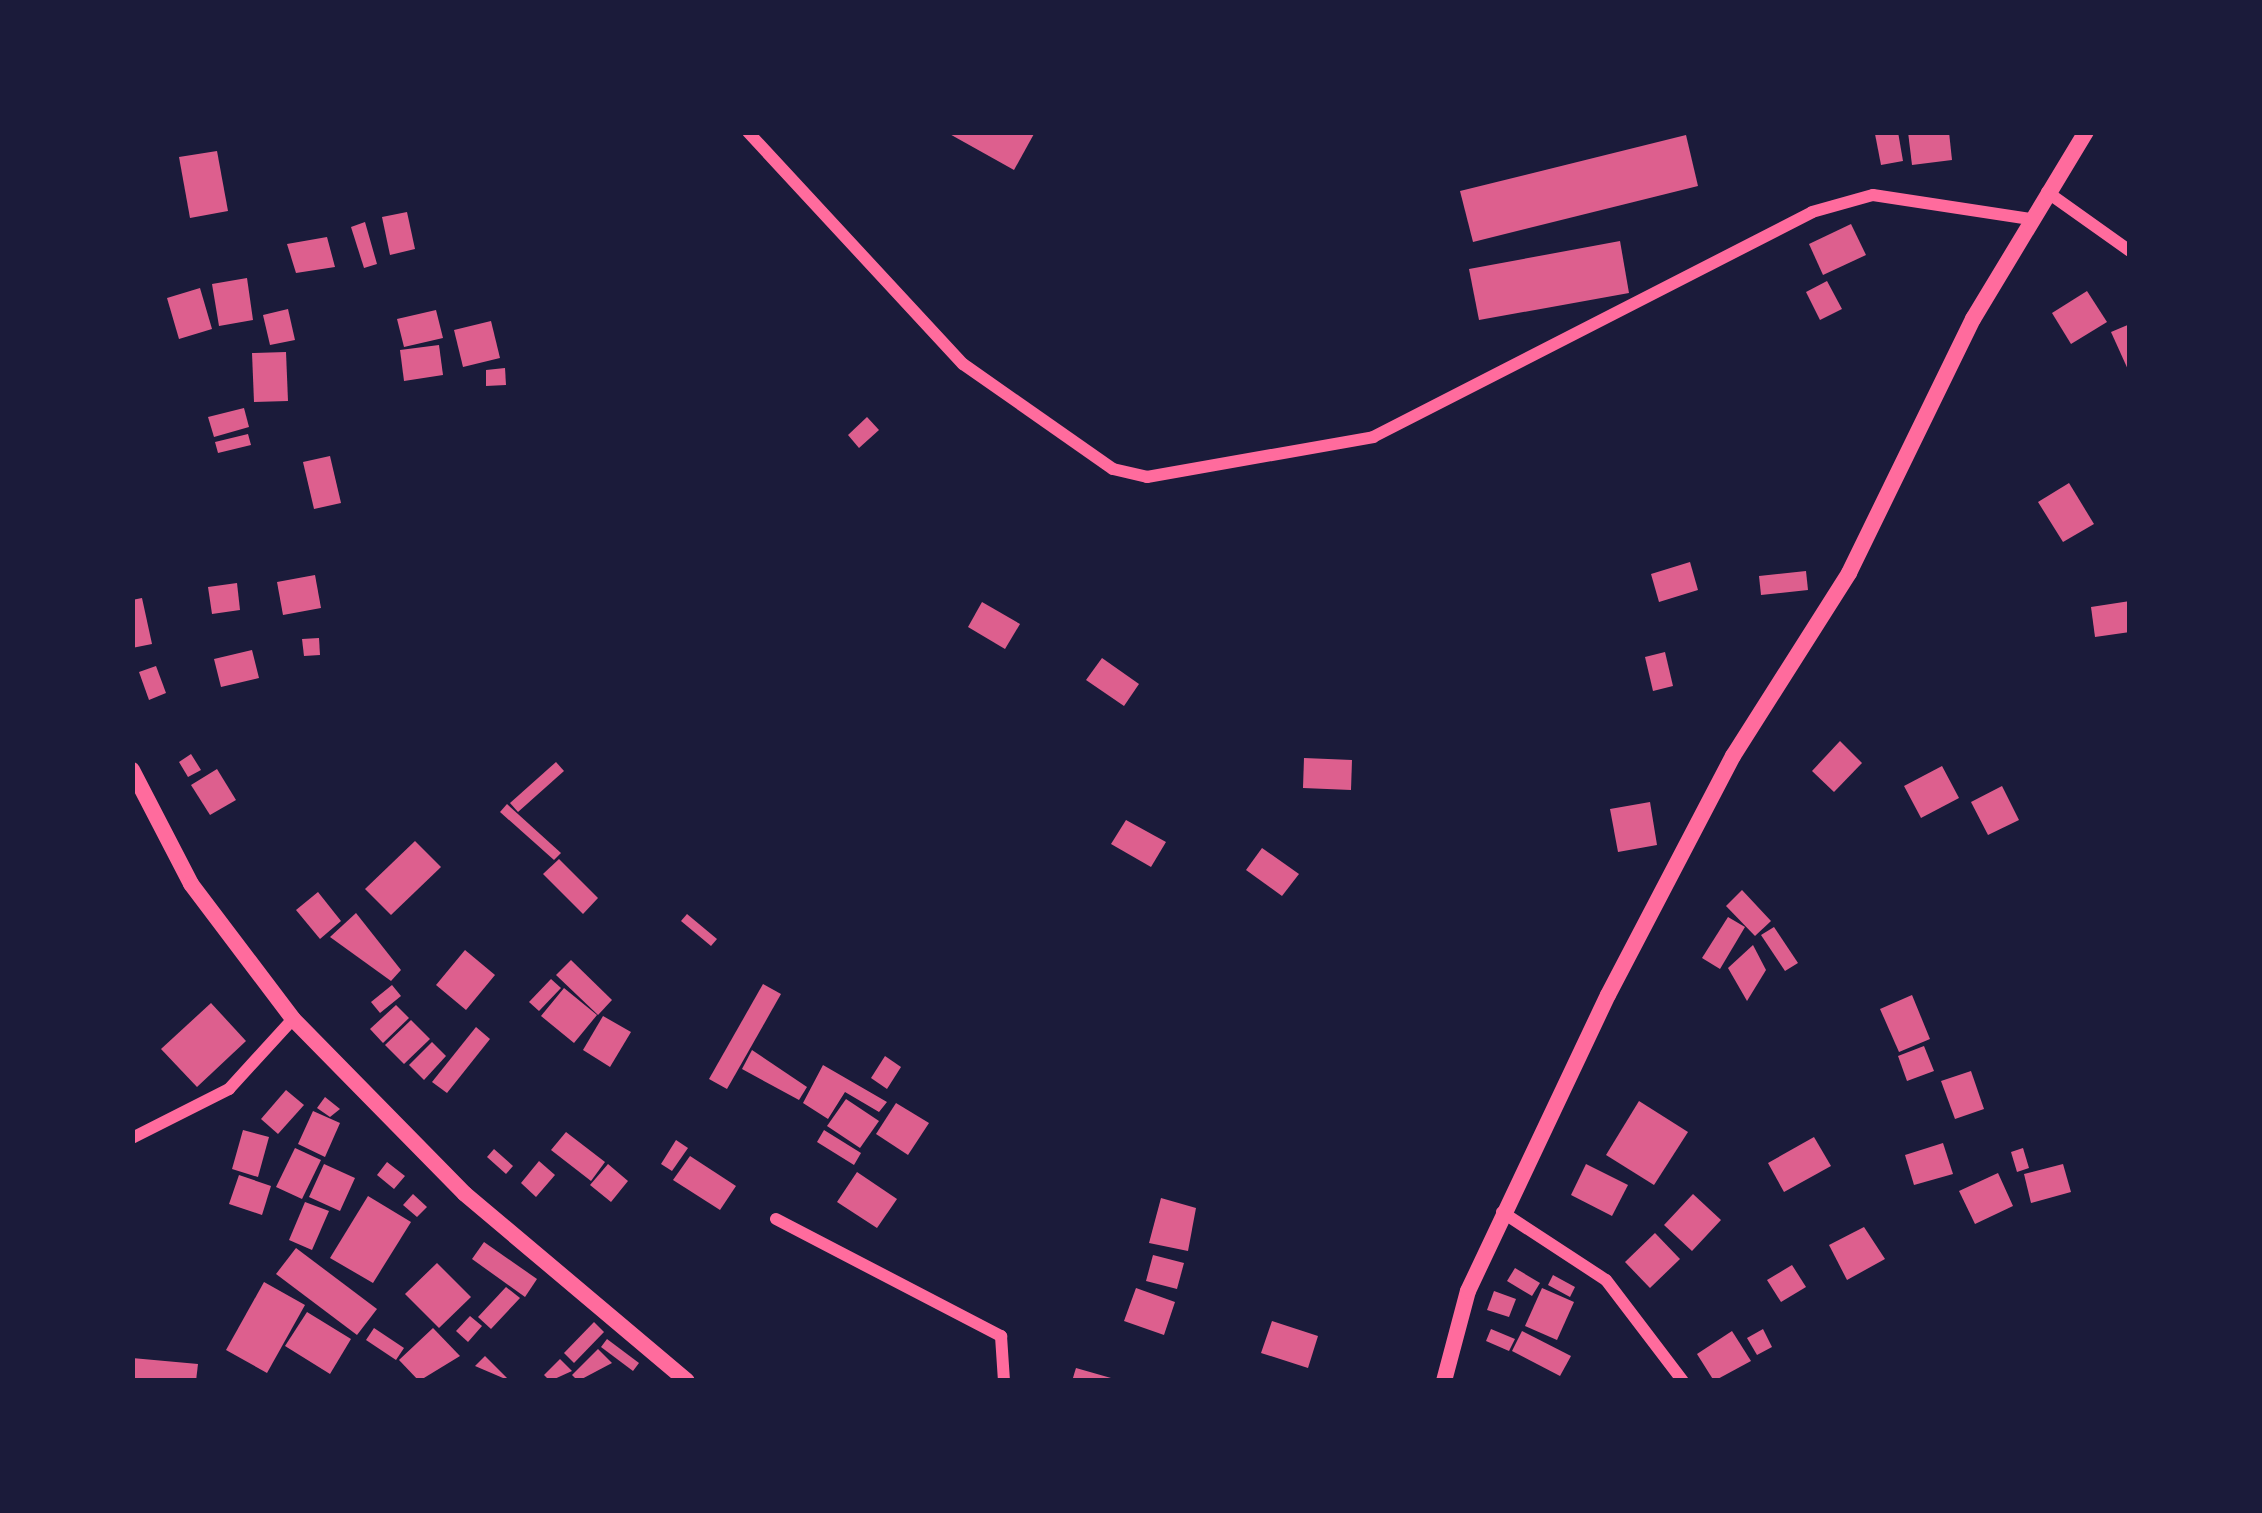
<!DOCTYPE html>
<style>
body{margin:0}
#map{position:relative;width:2262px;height:1513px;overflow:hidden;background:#1b1b3a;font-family:Barlow,sans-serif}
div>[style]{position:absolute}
.building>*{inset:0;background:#dd5f8e}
.minor>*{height:12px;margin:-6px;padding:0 6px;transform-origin:6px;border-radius:6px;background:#ff6b9d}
.tertiary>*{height:16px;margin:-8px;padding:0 8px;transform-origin:8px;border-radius:8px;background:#ff6b9d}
span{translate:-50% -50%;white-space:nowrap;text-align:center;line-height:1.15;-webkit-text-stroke:10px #1b1b3a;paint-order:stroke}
.frame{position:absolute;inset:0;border:135px solid #1b1b3a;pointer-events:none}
</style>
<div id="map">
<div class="building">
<i style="clip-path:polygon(946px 132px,1035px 132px,1014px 170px)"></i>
<i style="clip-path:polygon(1898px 132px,1903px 161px,1881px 165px,1875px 134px)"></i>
<i style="clip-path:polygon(1908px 132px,1949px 132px,1952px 160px,1912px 165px)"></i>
<i style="clip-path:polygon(1686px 135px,1698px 186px,1473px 242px,1460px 191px)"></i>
<i style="clip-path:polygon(217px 151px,228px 211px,190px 218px,179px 157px)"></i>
<i style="clip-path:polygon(407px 212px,415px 249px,390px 255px,382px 217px)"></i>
<i style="clip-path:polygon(365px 222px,377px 264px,364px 268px,351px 227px)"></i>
<i style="clip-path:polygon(1851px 224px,1866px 255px,1823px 275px,1809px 244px)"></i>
<i style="clip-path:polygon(327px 237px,335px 267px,296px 273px,287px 244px)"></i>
<i style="clip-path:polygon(1620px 241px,1629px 293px,1479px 320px,1469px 269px)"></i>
<i style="clip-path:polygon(247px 278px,253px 320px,219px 326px,212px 284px)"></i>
<i style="clip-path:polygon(1827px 281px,1842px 309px,1820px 320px,1806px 292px)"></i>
<i style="clip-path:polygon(200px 288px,212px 329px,179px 339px,167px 298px)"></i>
<i style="clip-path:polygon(2087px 291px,2107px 322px,2071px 344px,2052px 313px)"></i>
<i style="clip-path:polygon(288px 309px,295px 340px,270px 345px,263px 315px)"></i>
<i style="clip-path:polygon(436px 310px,443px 338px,404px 347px,397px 319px)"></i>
<i style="clip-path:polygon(491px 321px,500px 358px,463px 367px,454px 330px)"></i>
<i style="clip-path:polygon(2130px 324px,2130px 374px,2111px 332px)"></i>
<i style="clip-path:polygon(439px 345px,443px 375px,404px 381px,400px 350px)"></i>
<i style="clip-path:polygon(286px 352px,288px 401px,254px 402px,252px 353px)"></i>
<i style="clip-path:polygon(505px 368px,506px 385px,486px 386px,486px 370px)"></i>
<i style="clip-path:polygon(244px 408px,249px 427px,214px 437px,208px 417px)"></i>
<i style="clip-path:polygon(867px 417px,879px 430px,859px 448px,848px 435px)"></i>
<i style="clip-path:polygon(248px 434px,251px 445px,218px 453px,215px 442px)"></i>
<i style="clip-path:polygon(330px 456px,341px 503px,314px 509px,303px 462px)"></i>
<i style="clip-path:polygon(2069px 483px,2094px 524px,2063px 542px,2038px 502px)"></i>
<i style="clip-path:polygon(1690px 562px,1698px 590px,1659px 602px,1651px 574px)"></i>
<i style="clip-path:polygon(1806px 571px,1808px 590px,1761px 595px,1759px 576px)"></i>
<i style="clip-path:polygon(315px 575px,321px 608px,283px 615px,277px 582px)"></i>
<i style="clip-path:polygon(237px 583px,240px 610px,212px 614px,208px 587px)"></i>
<i style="clip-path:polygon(142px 598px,152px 644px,132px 648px,132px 600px)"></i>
<i style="clip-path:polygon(2130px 601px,2130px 632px,2095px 637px,2091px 607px)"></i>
<i style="clip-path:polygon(982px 602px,1020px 624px,1005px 649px,968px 627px)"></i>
<i style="clip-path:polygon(319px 638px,320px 655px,304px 656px,302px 639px)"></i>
<i style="clip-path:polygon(252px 650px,259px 678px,221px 687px,214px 659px)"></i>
<i style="clip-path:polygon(1665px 652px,1673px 686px,1653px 691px,1645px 657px)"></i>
<i style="clip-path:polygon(1102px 658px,1139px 684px,1124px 706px,1086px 680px)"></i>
<i style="clip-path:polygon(156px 666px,166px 693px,149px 700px,139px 672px)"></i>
<i style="clip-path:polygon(1840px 741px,1862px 763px,1834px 792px,1812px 771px)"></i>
<i style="clip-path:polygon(191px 754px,201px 770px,188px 777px,179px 762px)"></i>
<i style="clip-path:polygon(1304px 758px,1352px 760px,1351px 790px,1303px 788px)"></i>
<i style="clip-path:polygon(556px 762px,564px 771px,518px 812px,510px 803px)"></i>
<i style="clip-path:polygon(1942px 766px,1959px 798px,1921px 818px,1904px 786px)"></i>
<i style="clip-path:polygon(217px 769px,236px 800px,210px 815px,191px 785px)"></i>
<i style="clip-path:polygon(2002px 786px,2019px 820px,1988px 835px,1971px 802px)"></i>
<i style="clip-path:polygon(1650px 802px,1657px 845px,1618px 852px,1610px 809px)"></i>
<i style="clip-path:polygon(507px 804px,561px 853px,554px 860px,500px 812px)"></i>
<i style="clip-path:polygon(1126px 820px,1166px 842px,1151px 867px,1111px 844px)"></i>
<i style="clip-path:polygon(415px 841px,441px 867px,391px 915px,365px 889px)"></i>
<i style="clip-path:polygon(1262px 848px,1299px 874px,1282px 896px,1246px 870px)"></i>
<i style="clip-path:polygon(559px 859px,598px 898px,583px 914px,543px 874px)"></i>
<i style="clip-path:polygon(1742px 890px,1771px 921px,1755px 936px,1726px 906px)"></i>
<i style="clip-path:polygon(318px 892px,341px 921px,320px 939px,296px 910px)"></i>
<i style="clip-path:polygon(356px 913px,401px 970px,391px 981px,330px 937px)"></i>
<i style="clip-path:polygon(687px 914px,717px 939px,711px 946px,681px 921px)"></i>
<i style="clip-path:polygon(1728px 917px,1745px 927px,1720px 969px,1702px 958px)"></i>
<i style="clip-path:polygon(1774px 927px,1798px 963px,1785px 971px,1761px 935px)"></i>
<i style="clip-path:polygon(1753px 945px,1766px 970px,1747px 1001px,1728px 968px)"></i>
<i style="clip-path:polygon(465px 950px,495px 975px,466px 1010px,436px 985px)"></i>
<i style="clip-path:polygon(571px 960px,612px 1000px,598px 1015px,556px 975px)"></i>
<i style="clip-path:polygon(551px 979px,561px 988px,539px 1011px,529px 1002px)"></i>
<i style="clip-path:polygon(763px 984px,781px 994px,727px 1089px,709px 1079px)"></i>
<i style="clip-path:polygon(392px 985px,401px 996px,380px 1013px,371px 1002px)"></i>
<i style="clip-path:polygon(564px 988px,597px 1015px,574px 1043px,541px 1016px)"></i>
<i style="clip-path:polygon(1912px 995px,1930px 1039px,1899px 1052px,1880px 1009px)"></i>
<i style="clip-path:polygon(211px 1003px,246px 1041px,197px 1087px,161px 1049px)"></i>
<i style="clip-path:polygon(396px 1005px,409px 1018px,383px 1043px,370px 1029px)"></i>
<i style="clip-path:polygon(603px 1016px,631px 1032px,610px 1067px,583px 1050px)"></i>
<i style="clip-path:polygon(411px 1020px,430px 1039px,404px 1064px,385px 1045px)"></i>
<i style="clip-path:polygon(476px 1027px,490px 1039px,447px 1093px,432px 1082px)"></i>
<i style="clip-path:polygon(432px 1042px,446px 1056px,424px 1080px,409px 1065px)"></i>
<i style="clip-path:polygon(1924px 1046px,1934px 1071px,1907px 1081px,1898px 1056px)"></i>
<i style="clip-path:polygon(752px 1050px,807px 1087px,799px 1100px,742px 1069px)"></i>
<i style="clip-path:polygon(885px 1056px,901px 1067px,887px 1089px,871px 1078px)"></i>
<i style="clip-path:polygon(823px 1065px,887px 1102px,879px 1112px,845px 1092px,828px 1119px,803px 1103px)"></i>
<i style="clip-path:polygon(1971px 1071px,1984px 1109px,1955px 1119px,1941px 1081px)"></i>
<i style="clip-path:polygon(286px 1090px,304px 1105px,278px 1134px,261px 1119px)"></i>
<i style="clip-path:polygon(325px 1097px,340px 1109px,330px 1117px,317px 1108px)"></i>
<i style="clip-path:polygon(846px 1099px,879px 1121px,860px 1148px,827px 1126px)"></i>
<i style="clip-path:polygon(1639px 1101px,1688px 1132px,1654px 1185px,1606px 1155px)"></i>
<i style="clip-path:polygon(896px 1103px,929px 1123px,908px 1155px,876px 1134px)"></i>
<i style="clip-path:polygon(313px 1111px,340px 1123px,325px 1157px,298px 1144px)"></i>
<i style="clip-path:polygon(243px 1130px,269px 1137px,258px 1177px,232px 1169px)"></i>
<i style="clip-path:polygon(824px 1130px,861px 1153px,854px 1165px,817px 1142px)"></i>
<i style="clip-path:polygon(566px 1132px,605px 1162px,591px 1181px,551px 1150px)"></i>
<i style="clip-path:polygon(1814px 1137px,1831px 1166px,1784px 1192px,1768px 1163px)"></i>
<i style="clip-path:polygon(676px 1140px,688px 1148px,672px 1171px,661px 1164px)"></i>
<i style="clip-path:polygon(1943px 1143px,1953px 1174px,1914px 1185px,1905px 1155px)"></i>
<i style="clip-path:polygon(295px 1148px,321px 1160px,302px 1199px,276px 1187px)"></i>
<i style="clip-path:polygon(2023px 1148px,2029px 1168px,2017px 1172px,2011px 1152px)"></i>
<i style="clip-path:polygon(494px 1149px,513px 1166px,506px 1174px,487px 1157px)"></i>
<i style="clip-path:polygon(690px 1156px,736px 1186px,720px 1210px,673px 1180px)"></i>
<i style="clip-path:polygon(539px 1161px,555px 1175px,536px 1197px,521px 1183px)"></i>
<i style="clip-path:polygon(387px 1162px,405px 1176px,394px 1189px,377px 1175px)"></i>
<i style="clip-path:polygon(324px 1164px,355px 1178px,340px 1211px,309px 1197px)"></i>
<i style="clip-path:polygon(608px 1164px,628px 1181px,611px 1202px,590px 1185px)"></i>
<i style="clip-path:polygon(1586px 1164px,1628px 1185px,1612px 1216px,1571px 1195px)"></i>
<i style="clip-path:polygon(2063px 1164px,2071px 1192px,2031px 1203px,2024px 1174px)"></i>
<i style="clip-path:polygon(857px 1172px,897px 1199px,877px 1228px,837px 1202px)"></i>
<i style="clip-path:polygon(1998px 1173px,2013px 1206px,1975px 1224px,1959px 1191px)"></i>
<i style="clip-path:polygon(239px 1175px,271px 1186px,262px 1215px,229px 1204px)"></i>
<i style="clip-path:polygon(413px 1194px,427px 1207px,417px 1217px,403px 1205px)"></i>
<i style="clip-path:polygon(1693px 1194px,1721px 1220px,1692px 1251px,1664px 1225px)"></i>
<i style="clip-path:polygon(368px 1196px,411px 1222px,373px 1283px,330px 1258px)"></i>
<i style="clip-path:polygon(1161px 1198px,1196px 1208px,1188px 1251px,1149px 1243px)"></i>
<i style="clip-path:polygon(305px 1202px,329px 1211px,312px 1250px,289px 1240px)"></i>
<i style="clip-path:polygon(1864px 1227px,1885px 1259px,1847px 1280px,1829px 1245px)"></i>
<i style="clip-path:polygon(1655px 1233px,1680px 1259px,1650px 1288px,1625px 1262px)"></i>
<i style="clip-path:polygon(484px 1242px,537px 1279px,525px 1297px,472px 1259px)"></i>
<i style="clip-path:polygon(296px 1248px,377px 1309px,357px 1335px,276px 1274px)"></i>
<i style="clip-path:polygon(1153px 1255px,1184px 1263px,1177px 1289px,1146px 1281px)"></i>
<i style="clip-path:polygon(437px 1263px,471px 1297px,439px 1328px,405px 1294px)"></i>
<i style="clip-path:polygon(1792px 1265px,1806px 1287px,1781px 1302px,1767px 1280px)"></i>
<i style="clip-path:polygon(1515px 1268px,1540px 1283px,1532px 1296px,1507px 1281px)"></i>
<i style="clip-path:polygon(1553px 1275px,1575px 1287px,1570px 1297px,1548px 1285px)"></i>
<i style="clip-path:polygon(264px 1282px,305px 1305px,267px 1373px,226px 1350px)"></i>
<i style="clip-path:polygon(506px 1287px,520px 1298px,491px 1329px,478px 1317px)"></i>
<i style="clip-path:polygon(1136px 1288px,1175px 1302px,1164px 1335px,1124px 1321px)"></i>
<i style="clip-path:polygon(1542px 1288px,1574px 1302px,1557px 1340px,1525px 1326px)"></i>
<i style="clip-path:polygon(1494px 1291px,1516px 1299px,1509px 1317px,1487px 1310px)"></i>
<i style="clip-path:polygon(307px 1312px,351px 1339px,330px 1374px,285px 1346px)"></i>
<i style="clip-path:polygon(470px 1316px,482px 1326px,468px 1342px,456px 1331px)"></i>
<i style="clip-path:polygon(1272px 1321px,1318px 1336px,1308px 1368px,1261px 1353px)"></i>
<i style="clip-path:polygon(594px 1322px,604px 1332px,574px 1363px,564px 1353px)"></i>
<i style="clip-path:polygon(374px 1328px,404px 1348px,396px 1360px,366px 1340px)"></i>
<i style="clip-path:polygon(433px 1328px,460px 1356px,419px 1381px,399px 1360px)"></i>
<i style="clip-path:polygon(1491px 1329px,1515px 1339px,1509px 1351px,1486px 1341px)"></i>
<i style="clip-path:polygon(1763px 1329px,1772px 1347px,1757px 1355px,1747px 1338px)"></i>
<i style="clip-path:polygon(1522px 1331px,1571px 1356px,1560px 1376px,1512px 1351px)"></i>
<i style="clip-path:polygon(1732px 1331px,1751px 1361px,1714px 1381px,1697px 1354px)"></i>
<i style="clip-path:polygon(607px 1339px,639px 1363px,633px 1371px,601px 1347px)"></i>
<i style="clip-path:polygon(598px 1349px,612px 1363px,578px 1381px,572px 1375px)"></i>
<i style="clip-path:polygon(485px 1356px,510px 1381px,475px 1366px)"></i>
<i style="clip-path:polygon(132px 1358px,198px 1364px,196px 1381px,132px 1379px)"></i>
<i style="clip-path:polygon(560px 1359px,572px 1371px,550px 1381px,544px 1375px)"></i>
<i style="clip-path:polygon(1076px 1368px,1118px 1380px,1118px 1381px,1072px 1381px)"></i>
</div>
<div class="minor">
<i style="left:748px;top:132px;width:316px;rotate:47.2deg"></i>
<i style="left:963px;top:364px;width:183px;rotate:35deg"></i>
<i style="left:1113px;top:469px;width:35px;rotate:13deg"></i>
<i style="left:1147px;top:477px;width:230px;rotate:-10deg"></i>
<i style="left:1373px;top:437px;width:493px;rotate:-27.1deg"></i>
<i style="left:1812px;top:212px;width:63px;rotate:-15.6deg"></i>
<i style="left:1873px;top:195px;width:159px;rotate:8.7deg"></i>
<i style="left:2047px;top:192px;width:102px;rotate:35.4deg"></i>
<i style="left:132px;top:1138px;width:109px;rotate:-26.8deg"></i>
<i style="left:229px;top:1089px;width:95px;rotate:-47.6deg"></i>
<i style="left:1502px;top:1212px;width:124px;rotate:33.2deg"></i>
<i style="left:1606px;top:1280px;width:127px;rotate:52.7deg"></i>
<i style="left:776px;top:1219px;width:254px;rotate:27.5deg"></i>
<i style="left:1001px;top:1336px;width:45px;rotate:86.2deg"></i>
</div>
<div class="tertiary">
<i style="left:132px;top:770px;width:128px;rotate:62.6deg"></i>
<i style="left:191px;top:884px;width:169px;rotate:52.9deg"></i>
<i style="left:293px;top:1019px;width:245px;rotate:45.5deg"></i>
<i style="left:465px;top:1194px;width:290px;rotate:40.1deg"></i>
<i style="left:1444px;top:1381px;width:93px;rotate:-75.1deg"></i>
<i style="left:1468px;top:1291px;width:327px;rotate:-64.7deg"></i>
<i style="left:1608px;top:995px;width:270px;rotate:-62.4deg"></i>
<i style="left:1733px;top:756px;width:217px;rotate:-57.6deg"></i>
<i style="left:1849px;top:573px;width:283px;rotate:-64deg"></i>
<i style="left:1973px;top:319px;width:218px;rotate:-58.9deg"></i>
</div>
<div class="frame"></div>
</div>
